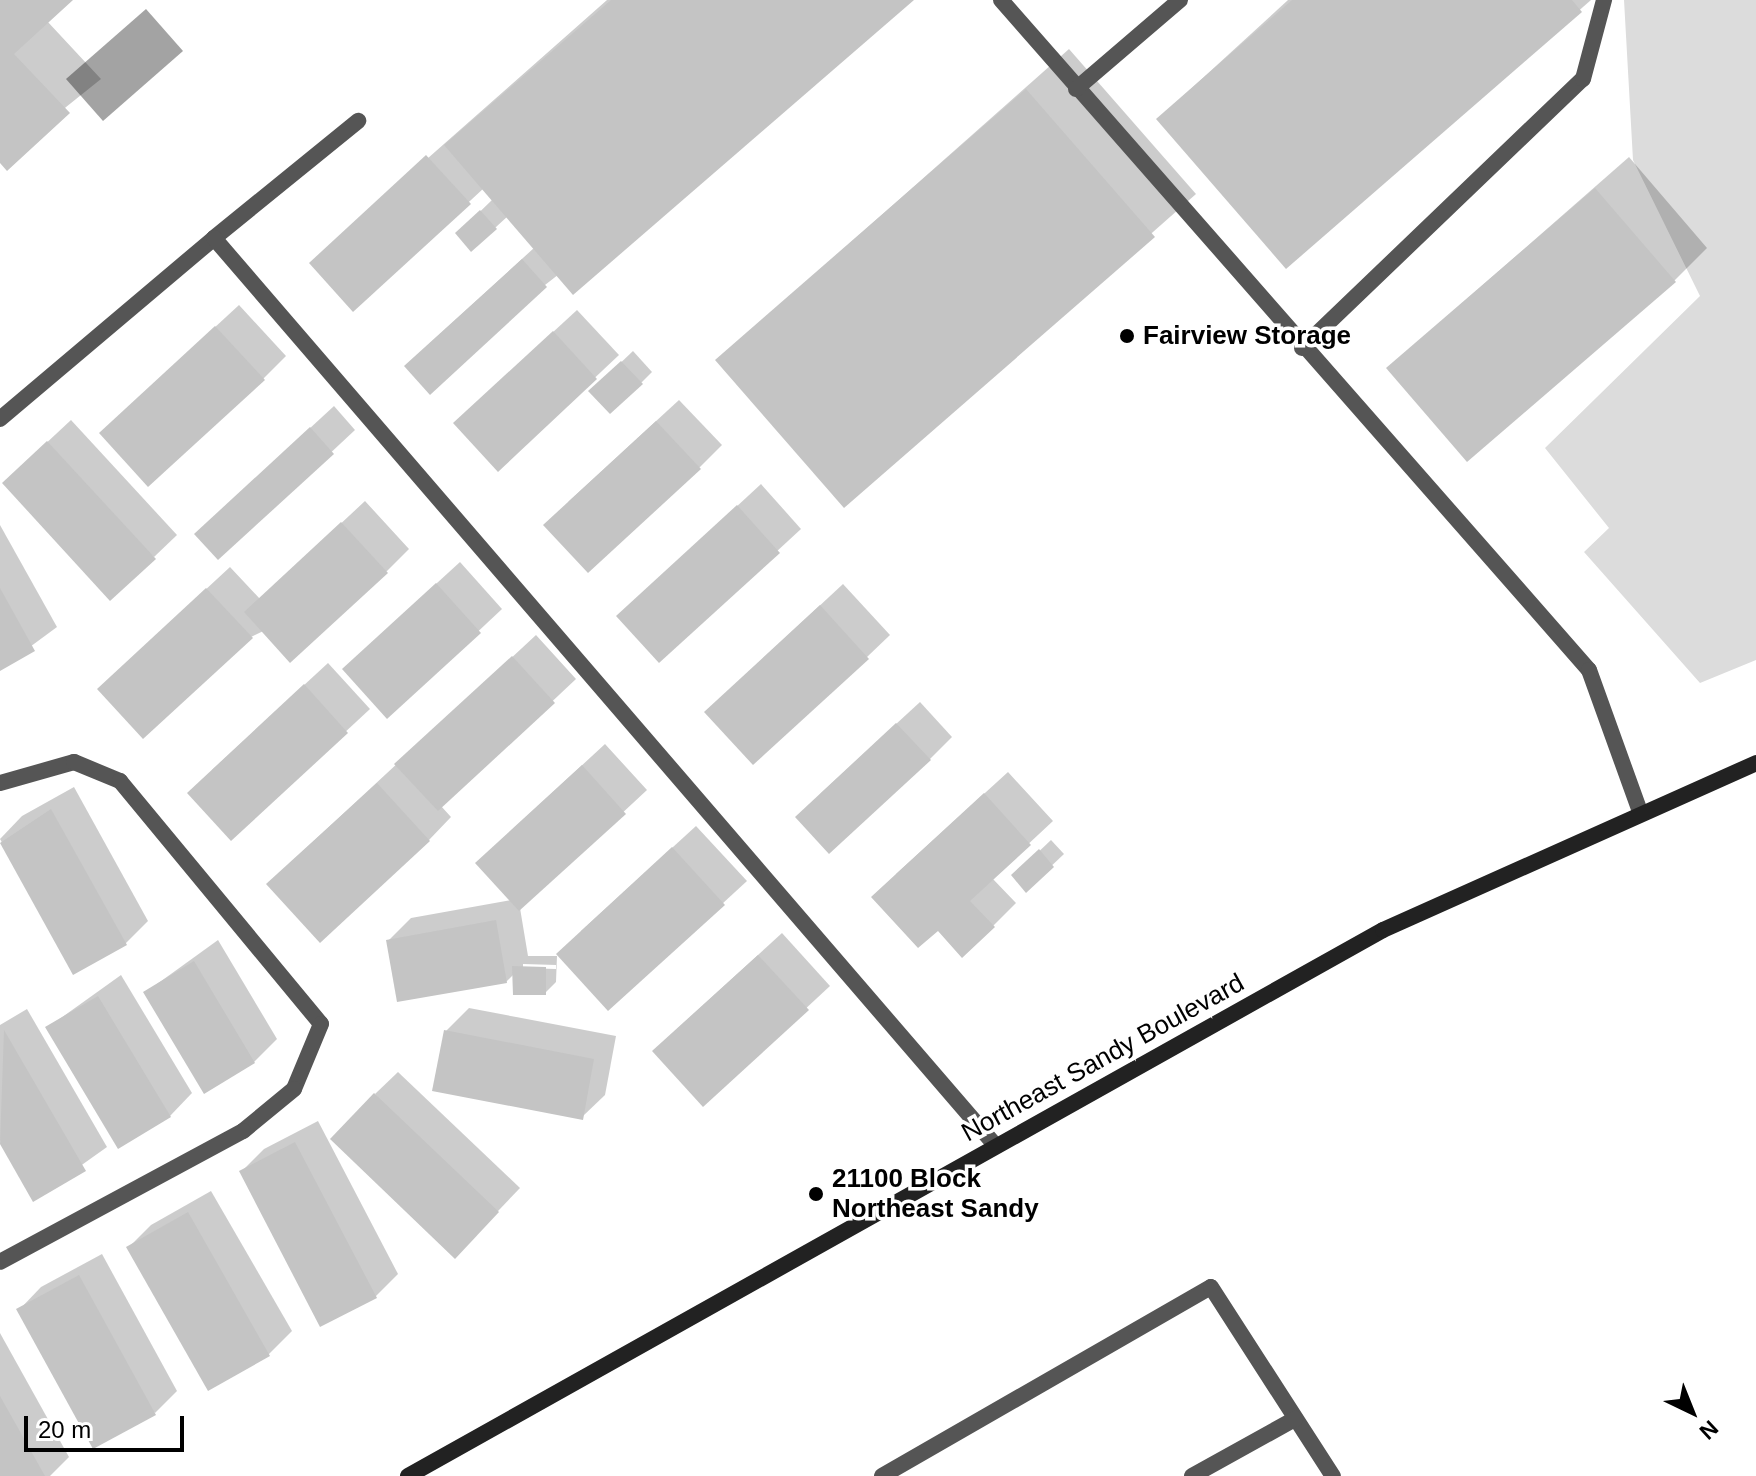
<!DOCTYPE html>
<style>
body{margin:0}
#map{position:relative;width:1756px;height:1476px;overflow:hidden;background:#fff;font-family:Arial,sans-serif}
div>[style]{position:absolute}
.green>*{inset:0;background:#dcdcdc}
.water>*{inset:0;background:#a3a3a3}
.shadow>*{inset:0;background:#0003}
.building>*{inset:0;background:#c4c4c4}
.service>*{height:16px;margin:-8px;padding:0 8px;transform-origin:8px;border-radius:8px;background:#555}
.secondary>*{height:16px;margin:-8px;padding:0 8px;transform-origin:8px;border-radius:8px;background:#222}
.dots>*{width:22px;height:22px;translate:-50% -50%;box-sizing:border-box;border:4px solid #fff;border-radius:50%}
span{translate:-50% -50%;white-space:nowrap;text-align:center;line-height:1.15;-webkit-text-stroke:7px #fff;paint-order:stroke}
.poi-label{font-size:26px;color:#000;font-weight:700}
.left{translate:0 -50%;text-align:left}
.street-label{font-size:26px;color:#000}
.north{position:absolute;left:1652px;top:1372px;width:80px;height:80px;-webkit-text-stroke:6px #fff;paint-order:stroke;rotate:137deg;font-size:22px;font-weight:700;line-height:32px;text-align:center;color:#000}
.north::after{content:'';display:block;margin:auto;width:28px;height:36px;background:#000;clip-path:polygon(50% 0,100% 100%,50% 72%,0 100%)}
.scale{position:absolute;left:24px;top:1416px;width:160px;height:36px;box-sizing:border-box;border:4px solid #000;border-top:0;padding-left:10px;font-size:24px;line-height:28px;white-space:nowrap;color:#000;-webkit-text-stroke:6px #fff;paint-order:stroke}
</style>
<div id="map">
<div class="green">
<i style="clip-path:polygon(1624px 0,1756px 0,1756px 660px,1700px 683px,1584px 552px,1609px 528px,1545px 448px,1700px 296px,1633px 160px)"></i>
</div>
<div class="water">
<i style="clip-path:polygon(146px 9px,183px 51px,103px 121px,66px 79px)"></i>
</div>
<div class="shadow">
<i style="clip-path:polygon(0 0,70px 0,47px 21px,101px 79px,0 160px)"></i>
<i style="clip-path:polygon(607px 0,911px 0,545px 285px,429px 344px,535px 247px,508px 216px,472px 249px,458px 233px,493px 199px,484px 188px,353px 309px,334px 241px)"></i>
<i style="clip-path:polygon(1288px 0,1591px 0,1287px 266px,1158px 119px)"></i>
<i style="clip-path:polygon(1069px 49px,1196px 194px,844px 505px,718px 360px)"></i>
<i style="clip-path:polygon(1629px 157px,1707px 248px,1674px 281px,1388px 368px)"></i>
<i style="clip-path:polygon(239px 305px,286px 356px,263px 379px,124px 411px)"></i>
<i style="clip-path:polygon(577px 310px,619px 355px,498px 469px,478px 401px)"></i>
<i style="clip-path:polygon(633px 351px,652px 372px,641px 383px,591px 391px)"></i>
<i style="clip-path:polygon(679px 400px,722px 445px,699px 468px,568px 502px)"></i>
<i style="clip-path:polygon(334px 406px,355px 430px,218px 558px,219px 512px)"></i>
<i style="clip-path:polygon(71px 420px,177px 535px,154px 557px,27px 461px)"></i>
<i style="clip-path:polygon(761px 484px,801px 529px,659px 660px,642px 594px)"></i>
<i style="clip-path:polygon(365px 501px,409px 549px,386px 572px,251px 637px,123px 666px,230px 567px,260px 599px)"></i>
<i style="clip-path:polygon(0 525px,57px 627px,0 669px)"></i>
<i style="clip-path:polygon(460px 562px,502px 609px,388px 716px,367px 647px)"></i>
<i style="clip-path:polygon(843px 584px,890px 635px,867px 657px,729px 690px)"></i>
<i style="clip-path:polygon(536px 635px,576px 679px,441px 806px,451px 817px,429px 840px,291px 862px)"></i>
<i style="clip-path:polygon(328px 663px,370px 709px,231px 838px,212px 770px)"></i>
<i style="clip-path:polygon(920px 702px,952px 737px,930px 759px,820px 794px)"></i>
<i style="clip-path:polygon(evenodd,605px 744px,647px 790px,520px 908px,528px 956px,557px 956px,556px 982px,545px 993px,515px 973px,506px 982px,388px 941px,411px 918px,511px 900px,500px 841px,605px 744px,523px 964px,556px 965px,556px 969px,523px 968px,523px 964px)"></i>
<i style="clip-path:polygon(1008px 772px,1053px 821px,992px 878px,1016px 903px,993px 926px,896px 874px)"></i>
<i style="clip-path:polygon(74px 787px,148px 921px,126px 943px,74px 972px,0 839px,22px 816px)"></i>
<i style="clip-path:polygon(696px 826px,747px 881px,609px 1008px,581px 931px)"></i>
<i style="clip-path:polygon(1051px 840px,1064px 854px,1026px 890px,1013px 876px)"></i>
<i style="clip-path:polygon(782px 933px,830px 986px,703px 1104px,677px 1029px)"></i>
<i style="clip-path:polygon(218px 940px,277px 1039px,254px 1062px,146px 992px)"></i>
<i style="clip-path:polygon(121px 975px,192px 1093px,170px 1116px,47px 1028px)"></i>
<i style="clip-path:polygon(469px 1008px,616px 1036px,605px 1095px,582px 1117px,446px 1031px)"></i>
<i style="clip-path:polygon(27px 1009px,107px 1147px,34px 1199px,0 1140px,0 1025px)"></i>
<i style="clip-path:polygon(398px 1072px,520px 1188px,477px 1233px,375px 1094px)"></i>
<i style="clip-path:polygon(318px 1121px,398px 1274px,375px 1297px,242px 1171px,264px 1149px)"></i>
<i style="clip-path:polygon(211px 1191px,292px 1331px,269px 1354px,209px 1388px,128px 1248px,151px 1225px)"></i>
<i style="clip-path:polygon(102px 1254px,177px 1391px,155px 1413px,19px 1310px,41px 1287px)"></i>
<i style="clip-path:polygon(0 1333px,69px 1457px,50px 1476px,0 1476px)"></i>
</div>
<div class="building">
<i style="clip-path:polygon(0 0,73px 0,14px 54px,70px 113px,7px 171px,0 163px)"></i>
<i style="clip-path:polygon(611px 0,914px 0,573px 295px,444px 145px)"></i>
<i style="clip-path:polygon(1292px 0,1572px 0,1582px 12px,1286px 269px,1156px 119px)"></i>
<i style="clip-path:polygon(1026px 89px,1155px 237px,844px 508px,715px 360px)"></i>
<i style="clip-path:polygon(426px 155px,471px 204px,353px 312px,309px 263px)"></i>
<i style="clip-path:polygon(1595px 188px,1676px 282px,1467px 462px,1386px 368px)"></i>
<i style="clip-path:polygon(480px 210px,497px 229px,471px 252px,455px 233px)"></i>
<i style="clip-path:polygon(522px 259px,547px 287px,430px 395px,404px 366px)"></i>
<i style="clip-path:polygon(215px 326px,265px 380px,148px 487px,99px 433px)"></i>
<i style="clip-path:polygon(553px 331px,597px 379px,498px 472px,453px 423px)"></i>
<i style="clip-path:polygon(621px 361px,643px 384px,610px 414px,588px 391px)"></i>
<i style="clip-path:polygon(656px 421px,701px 469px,588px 573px,543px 525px)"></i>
<i style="clip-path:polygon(310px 427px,334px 454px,218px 560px,194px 534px)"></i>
<i style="clip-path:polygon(47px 441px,156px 559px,110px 601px,2px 483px)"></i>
<i style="clip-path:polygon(737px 505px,780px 553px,659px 663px,616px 616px)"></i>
<i style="clip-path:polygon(341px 522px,388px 573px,290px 663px,244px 612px)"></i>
<i style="clip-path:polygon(436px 583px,481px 633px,387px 719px,342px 669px)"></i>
<i style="clip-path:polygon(0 588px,35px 651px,0 671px)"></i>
<i style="clip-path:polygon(206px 588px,253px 638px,143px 739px,97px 689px)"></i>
<i style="clip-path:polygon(820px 605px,869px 659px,753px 765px,704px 712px)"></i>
<i style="clip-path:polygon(512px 656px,555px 703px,438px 811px,394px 764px)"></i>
<i style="clip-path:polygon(304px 684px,348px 733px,231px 841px,187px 793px)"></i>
<i style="clip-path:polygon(896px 723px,931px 760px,829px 854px,795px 817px)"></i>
<i style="clip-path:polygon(582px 765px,626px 814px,519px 911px,475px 863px)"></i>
<i style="clip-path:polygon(377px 783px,430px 841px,320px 943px,266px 884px)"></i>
<i style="clip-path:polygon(984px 793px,1031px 845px,970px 901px,995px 927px,962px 958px,938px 931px,918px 948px,871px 897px)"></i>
<i style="clip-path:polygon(51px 809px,127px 945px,73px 975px,0 843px)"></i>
<i style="clip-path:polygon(672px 847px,725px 905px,608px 1011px,556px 954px)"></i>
<i style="clip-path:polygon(1039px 849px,1054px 867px,1026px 893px,1011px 875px)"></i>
<i style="clip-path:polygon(496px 920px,507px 983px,397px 1002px,386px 940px)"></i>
<i style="clip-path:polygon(758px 955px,809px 1010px,703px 1107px,652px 1051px)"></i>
<i style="clip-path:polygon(194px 961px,255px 1063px,204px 1094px,143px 992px)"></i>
<i style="clip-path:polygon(512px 966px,546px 967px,546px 995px,513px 995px)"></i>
<i style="clip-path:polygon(98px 996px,171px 1117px,118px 1149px,45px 1027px)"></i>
<i style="clip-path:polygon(4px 1030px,86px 1171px,33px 1202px,0 1144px)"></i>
<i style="clip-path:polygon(444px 1030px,594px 1059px,583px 1120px,432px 1091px)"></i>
<i style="clip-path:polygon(374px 1093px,499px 1212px,455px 1259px,330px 1139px)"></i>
<i style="clip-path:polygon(295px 1142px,377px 1298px,320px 1327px,239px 1171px)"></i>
<i style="clip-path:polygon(188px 1212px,270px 1356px,208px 1391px,126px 1247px)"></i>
<i style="clip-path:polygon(79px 1275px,156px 1415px,93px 1449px,16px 1309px)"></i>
<i style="clip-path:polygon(0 1396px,45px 1476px,0 1476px)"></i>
</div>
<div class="service">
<i style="left:1001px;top:0;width:891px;rotate:48.73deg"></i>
<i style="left:1589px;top:670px;width:151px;rotate:70.2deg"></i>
<i style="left:1076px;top:89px;width:137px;rotate:-40.6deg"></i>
<i style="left:214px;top:238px;width:186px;rotate:-39.1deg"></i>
<i style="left:1302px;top:348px;width:389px;rotate:-43.8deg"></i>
<i style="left:1583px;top:79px;width:82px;rotate:-75.1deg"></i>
<i style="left:0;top:419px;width:280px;rotate:-40.2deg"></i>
<i style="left:214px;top:238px;width:1197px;rotate:49.27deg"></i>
<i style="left:0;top:783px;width:77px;rotate:-15.8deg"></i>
<i style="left:74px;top:762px;width:50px;rotate:22.4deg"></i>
<i style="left:120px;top:781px;width:315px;rotate:50.4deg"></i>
<i style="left:321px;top:1024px;width:70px;rotate:112.6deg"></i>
<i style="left:294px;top:1089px;width:66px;rotate:140.5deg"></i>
<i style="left:243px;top:1131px;width:276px;rotate:151.7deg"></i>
<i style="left:882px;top:1476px;width:379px;rotate:-29.9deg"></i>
<i style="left:1211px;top:1287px;width:225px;rotate:57.2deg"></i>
<i style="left:1192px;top:1476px;width:118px;rotate:-29deg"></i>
</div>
<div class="secondary">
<i style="left:408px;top:1476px;width:1117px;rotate:-29.25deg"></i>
<i style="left:1383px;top:930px;width:409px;rotate:-24.1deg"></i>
</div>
<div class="dots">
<i style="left:1127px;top:336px;background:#000"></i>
<i style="left:816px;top:1194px;background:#000"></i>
</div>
<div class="poi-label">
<span class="left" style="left:1143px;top:336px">Fairview Storage</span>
<span class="left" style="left:832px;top:1194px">21100 Block<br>Northeast Sandy</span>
</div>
<div class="street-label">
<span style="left:1103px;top:1058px;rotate:-29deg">Northeast Sandy Boulevard</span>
</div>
<div class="north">N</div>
<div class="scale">20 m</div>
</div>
